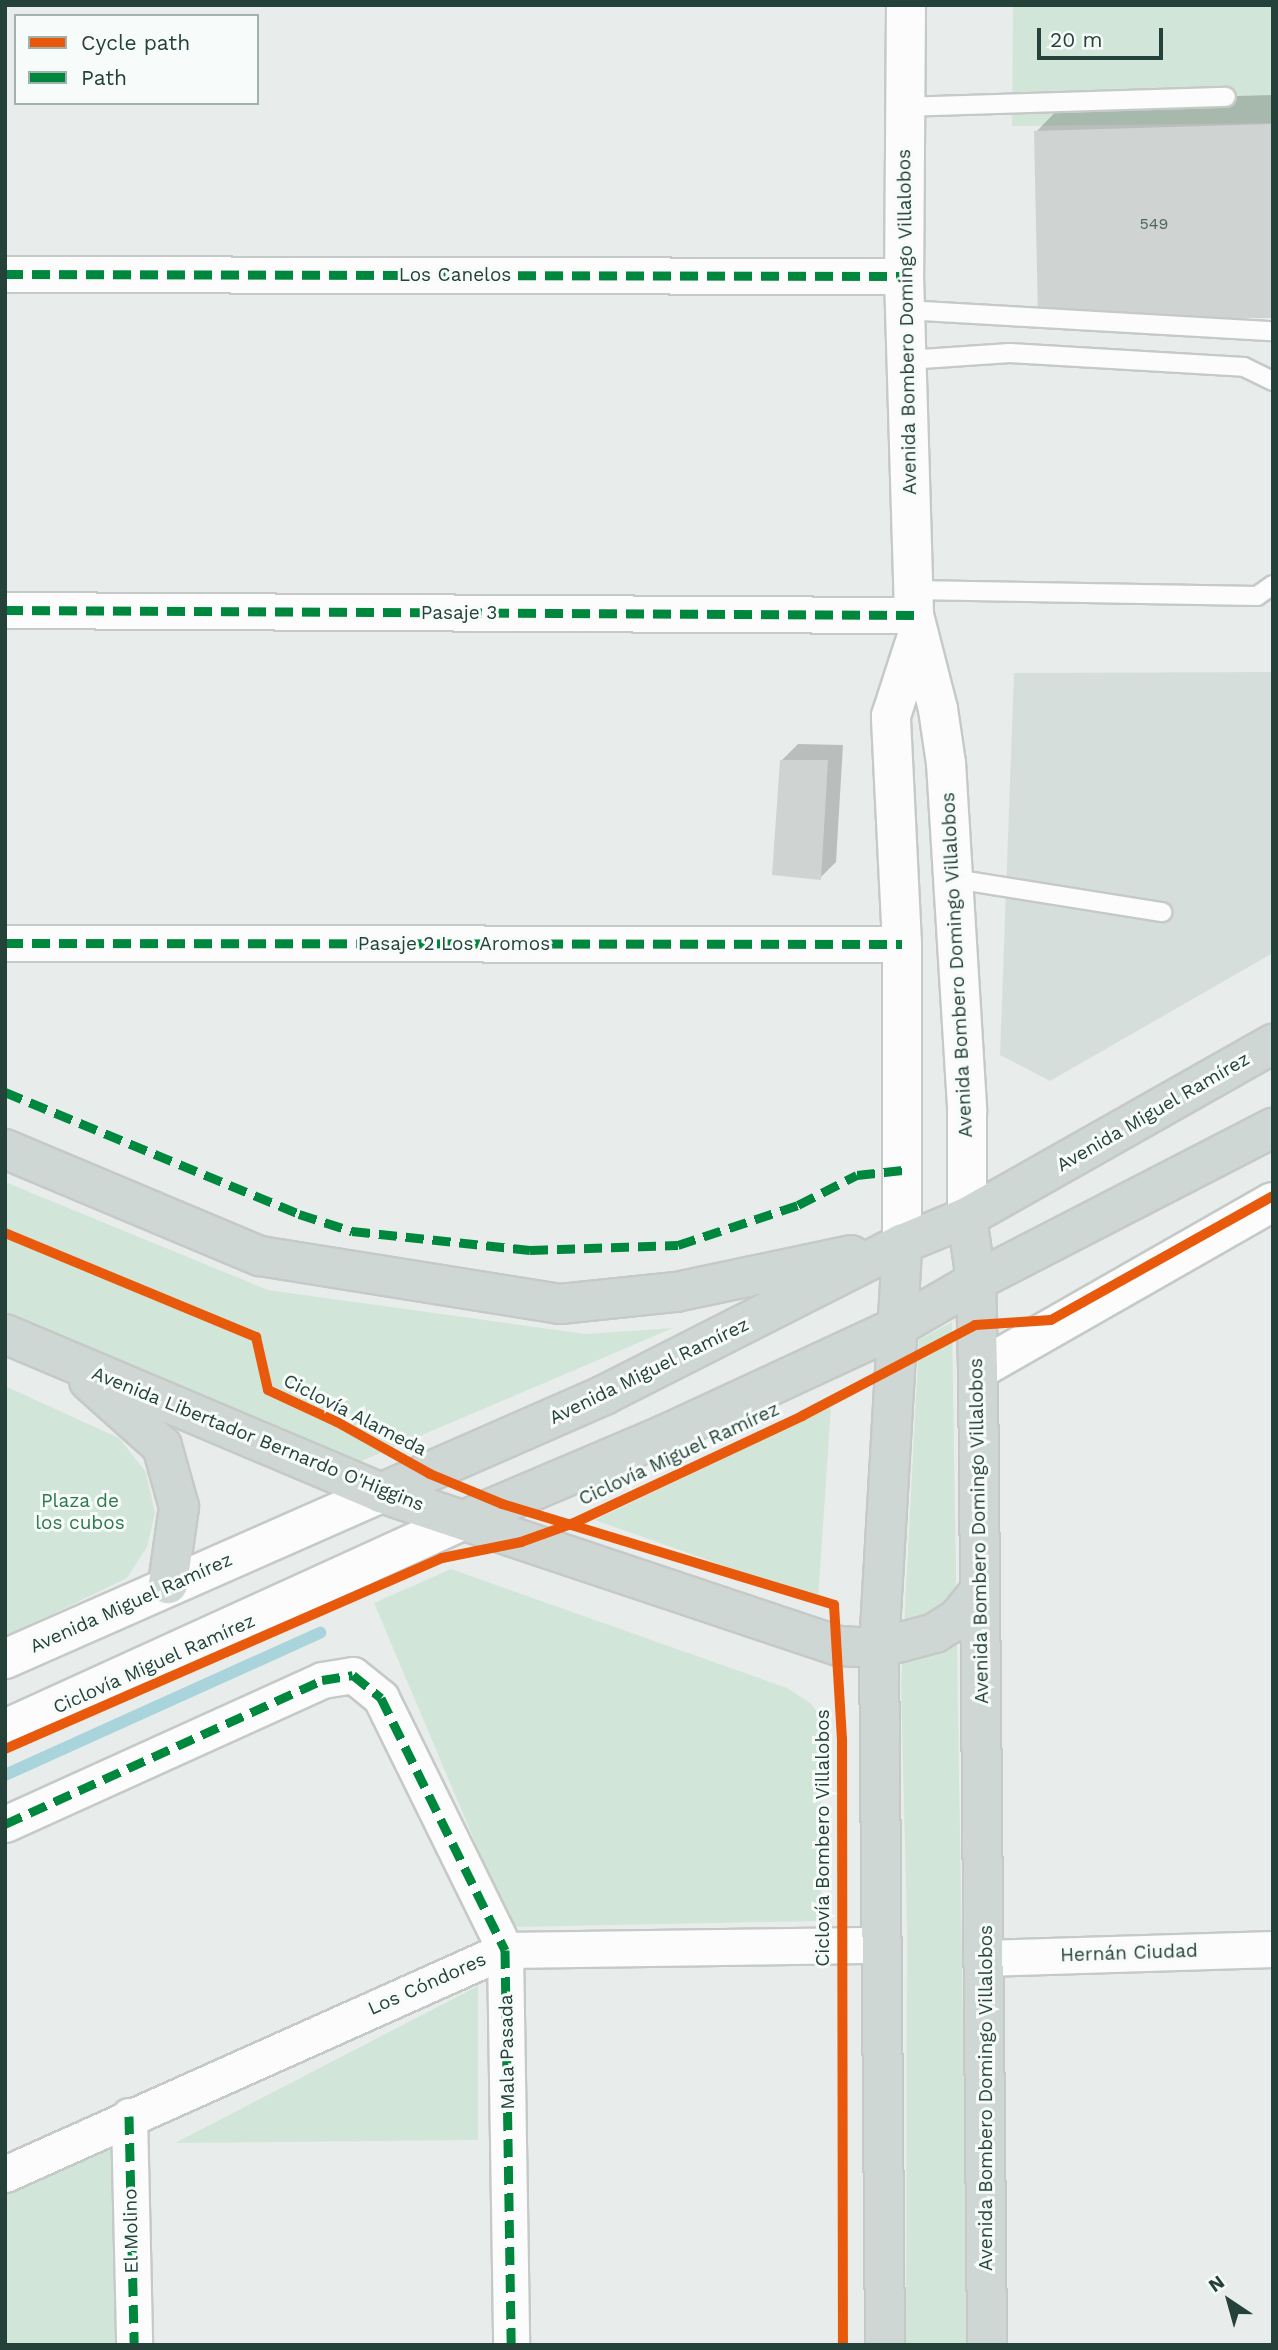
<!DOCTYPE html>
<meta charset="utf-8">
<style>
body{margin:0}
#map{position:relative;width:1278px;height:2350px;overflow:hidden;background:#e8edeb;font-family:"Work Sans",sans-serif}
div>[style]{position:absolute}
.built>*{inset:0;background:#d6dedb}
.green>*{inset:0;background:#d1e6d8}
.shadow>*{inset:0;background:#0003}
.stream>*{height:12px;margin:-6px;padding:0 6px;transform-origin:6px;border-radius:6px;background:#a9d4db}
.building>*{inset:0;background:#cfd4d2}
.roads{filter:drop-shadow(2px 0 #c5cac8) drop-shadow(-2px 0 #c5cac8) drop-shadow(0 2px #c5cac8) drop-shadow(0 -2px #c5cac8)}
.lane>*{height:18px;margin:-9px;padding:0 9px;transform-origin:9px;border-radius:9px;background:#fcfcfc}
.street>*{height:35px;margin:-17.5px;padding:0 17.5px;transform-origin:17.5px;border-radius:17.5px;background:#fcfcfc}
.secondary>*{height:38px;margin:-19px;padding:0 19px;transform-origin:19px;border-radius:19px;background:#fcfcfc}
.primary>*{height:38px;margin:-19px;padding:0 19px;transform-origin:19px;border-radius:19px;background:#cfd7d5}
.quiet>*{height:9px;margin-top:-4.5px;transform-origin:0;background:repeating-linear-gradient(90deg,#00873e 0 18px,transparent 0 27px)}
.cycleway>*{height:10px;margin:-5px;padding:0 5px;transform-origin:5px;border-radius:5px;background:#e8590c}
span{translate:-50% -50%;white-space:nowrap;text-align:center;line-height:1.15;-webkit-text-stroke:6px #f7fbf9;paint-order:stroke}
.number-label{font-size:16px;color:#506761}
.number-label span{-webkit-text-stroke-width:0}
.street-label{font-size:19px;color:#24423a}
.park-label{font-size:19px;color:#2d7a4b}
.frame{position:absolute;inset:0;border:7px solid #24423a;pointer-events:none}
.legend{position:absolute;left:14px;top:14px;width:245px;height:91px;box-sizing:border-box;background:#f7fbf9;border:2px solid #a3b1ad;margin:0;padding:9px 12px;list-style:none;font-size:21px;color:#24423a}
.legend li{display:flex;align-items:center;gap:14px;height:35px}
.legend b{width:35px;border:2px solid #a3b1ad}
.north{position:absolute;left:1194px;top:2266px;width:70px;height:70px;-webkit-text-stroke:5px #f7fbf9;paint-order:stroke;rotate:324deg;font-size:19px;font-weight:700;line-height:28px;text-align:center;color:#24423a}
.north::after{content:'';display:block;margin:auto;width:24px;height:32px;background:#24423a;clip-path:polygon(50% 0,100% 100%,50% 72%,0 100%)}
.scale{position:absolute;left:1037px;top:28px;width:126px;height:32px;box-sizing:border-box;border:4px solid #24423a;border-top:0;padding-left:9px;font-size:21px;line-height:24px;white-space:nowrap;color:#24423a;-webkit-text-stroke:5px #f7fbf9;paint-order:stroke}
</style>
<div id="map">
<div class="built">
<i style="clip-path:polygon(1273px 672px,1273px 953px,1050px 1081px,1000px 1055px,1014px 673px)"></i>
</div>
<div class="green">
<i style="clip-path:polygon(1013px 5px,1273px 5px,1273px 123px,1012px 126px)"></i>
<i style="clip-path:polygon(5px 1182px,268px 1290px,586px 1334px,673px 1328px,359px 1462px,5px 1313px)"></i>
<i style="clip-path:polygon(952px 1322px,968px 2345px,906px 2345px,907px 1929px,901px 1684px,919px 1340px)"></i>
<i style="clip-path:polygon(5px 1386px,119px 1438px,146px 1472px,155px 1513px,147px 1547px,127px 1578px,5px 1637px)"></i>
<i style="clip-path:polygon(831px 1407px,818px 1599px,595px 1520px)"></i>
<i style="clip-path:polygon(451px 1569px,787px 1688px,809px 1702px,821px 1716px,821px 1921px,511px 1927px,374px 1603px)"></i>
<i style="clip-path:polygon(478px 1986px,478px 2140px,175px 2143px)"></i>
<i style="clip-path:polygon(112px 2138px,118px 2345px,5px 2345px,5px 2187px)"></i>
</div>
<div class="shadow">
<i style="clip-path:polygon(1273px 95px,1273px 317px,1036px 132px,1066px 101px)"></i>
<i style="clip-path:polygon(798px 744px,843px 745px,836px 862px,820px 878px,782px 760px)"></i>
</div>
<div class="stream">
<i style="left:5px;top:1775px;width:346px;rotate:-24.3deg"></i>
</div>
<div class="building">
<i style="clip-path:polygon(1273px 124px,1273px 318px,1038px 318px,1034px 131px)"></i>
<i style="clip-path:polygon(780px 760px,828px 760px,821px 880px,772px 875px)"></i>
</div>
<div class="roads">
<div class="lane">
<i style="left:903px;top:107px;width:323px;rotate:-1.8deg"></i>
<i style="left:905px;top:310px;width:368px;rotate:3.3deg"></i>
<i style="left:907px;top:360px;width:103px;rotate:-3.9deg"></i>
<i style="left:1010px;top:353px;width:234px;rotate:3.4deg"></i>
<i style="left:1244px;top:367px;width:32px;rotate:26deg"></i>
<i style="left:913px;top:590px;width:344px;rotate:1deg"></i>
<i style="left:1257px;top:596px;width:19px;rotate:-35deg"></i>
<i style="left:955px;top:879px;width:210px;rotate:9.1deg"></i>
</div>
<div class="street">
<i style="left:5px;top:274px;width:899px;rotate:0.13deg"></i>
<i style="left:5px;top:610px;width:909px;rotate:0.32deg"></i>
<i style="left:5px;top:943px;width:897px;rotate:0.06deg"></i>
<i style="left:5px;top:1824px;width:348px;rotate:-24.4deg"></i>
<i style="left:322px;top:1680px;width:31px;rotate:-9deg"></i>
<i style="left:353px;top:1675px;width:36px;rotate:39deg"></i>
<i style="left:381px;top:1698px;width:281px;rotate:63.8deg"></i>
<i style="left:505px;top:1950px;width:395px;rotate:89.1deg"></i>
<i style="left:985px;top:1958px;width:288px;rotate:-1.8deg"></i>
<i style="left:129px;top:2116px;width:229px;rotate:88.7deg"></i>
<i style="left:5px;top:2174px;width:548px;rotate:-24.13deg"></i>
<i style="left:505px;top:1950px;width:378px;rotate:-0.8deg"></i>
</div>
<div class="secondary">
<i style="left:906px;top:5px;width:271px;rotate:90.4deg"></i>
<i style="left:904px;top:276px;width:339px;rotate:88.3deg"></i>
<i style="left:914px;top:615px;width:97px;rotate:75.7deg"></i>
<i style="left:938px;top:709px;width:55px;rotate:81.6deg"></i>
<i style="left:946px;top:763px;width:349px;rotate:86.5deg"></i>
<i style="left:967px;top:1111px;width:106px;rotate:90deg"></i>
<i style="left:902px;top:1244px;width:300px;rotate:-90deg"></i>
<i style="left:902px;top:944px;width:228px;rotate:-92.8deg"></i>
<i style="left:891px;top:716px;width:81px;rotate:-72deg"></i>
<i style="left:978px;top:1370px;width:339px;rotate:-29.7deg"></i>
<i style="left:5px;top:1659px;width:411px;rotate:-23.8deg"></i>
<i style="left:5px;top:1729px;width:504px;rotate:-24.48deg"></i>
</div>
<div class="primary">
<i style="left:5px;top:1149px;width:277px;rotate:22.8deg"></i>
<i style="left:260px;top:1256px;width:304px;rotate:9.1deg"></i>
<i style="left:560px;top:1304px;width:117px;rotate:-5.9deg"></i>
<i style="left:676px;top:1292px;width:179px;rotate:-11.9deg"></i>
<i style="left:967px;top:1217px;width:65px;rotate:82deg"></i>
<i style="left:976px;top:1281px;width:89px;rotate:88.7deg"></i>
<i style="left:978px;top:1370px;width:975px;rotate:89.47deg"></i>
<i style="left:5px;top:1334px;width:408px;rotate:22.9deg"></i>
<i style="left:381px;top:1493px;width:483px;rotate:18.5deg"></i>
<i style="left:839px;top:1646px;width:40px;rotate:2.9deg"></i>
<i style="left:879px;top:1648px;width:58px;rotate:-15deg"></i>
<i style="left:935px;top:1633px;width:27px;rotate:-33deg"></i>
<i style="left:958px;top:1618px;width:35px;rotate:-51deg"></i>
<i style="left:89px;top:1381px;width:98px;rotate:41.7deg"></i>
<i style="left:162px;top:1446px;width:63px;rotate:74.4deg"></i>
<i style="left:179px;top:1507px;width:78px;rotate:98.1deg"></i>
<i style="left:381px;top:1493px;width:244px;rotate:-23.7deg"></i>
<i style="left:604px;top:1395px;width:334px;rotate:-26.9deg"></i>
<i style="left:902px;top:1244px;width:70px;rotate:-22.6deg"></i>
<i style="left:967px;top:1217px;width:352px;rotate:-29.5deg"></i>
<i style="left:464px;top:1520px;width:215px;rotate:-23deg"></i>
<i style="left:662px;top:1436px;width:259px;rotate:-24.9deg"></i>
<i style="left:897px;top:1327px;width:91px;rotate:-30.2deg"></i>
<i style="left:976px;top:1281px;width:334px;rotate:-27.3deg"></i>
<i style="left:885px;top:2345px;width:697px;rotate:-90.49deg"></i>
<i style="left:879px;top:1648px;width:405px;rotate:-86.7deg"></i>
</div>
</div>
<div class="quiet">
<i style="left:5px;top:274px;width:899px;rotate:0.13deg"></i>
<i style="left:5px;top:610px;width:909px;rotate:0.32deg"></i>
<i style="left:5px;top:943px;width:897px;rotate:0.06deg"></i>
<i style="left:5px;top:1092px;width:318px;rotate:22.5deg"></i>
<i style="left:299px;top:1214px;width:56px;rotate:17.8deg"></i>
<i style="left:352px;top:1231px;width:179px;rotate:6.1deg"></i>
<i style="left:530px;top:1250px;width:148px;rotate:-1.9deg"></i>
<i style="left:678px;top:1245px;width:126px;rotate:-18.4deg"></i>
<i style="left:798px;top:1205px;width:66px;rotate:-27deg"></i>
<i style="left:857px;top:1175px;width:46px;rotate:-6.2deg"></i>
<i style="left:5px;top:1824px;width:348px;rotate:-24.4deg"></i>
<i style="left:322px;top:1680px;width:31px;rotate:-9deg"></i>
<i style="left:353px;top:1675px;width:36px;rotate:39deg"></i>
<i style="left:381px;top:1698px;width:281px;rotate:63.8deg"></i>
<i style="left:505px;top:1950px;width:395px;rotate:89.1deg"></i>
<i style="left:129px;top:2116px;width:229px;rotate:88.7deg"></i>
</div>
<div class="cycleway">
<i style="left:5px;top:1233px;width:272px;rotate:22.5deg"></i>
<i style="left:256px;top:1337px;width:54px;rotate:77.2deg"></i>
<i style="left:268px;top:1390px;width:76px;rotate:24.9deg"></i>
<i style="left:337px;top:1422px;width:107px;rotate:29.2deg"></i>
<i style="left:430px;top:1474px;width:78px;rotate:22.6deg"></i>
<i style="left:502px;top:1504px;width:347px;rotate:16.9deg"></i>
<i style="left:834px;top:1605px;width:135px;rotate:86.6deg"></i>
<i style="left:842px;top:1740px;width:605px;rotate:89.91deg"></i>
<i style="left:5px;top:1749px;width:477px;rotate:-23.6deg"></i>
<i style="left:442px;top:1558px;width:81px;rotate:-11.4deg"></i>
<i style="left:521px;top:1542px;width:56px;rotate:-19.7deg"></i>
<i style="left:574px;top:1523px;width:252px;rotate:-25.1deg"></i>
<i style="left:802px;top:1416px;width:195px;rotate:-27.7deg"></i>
<i style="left:975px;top:1325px;width:76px;rotate:-3.8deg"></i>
<i style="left:1051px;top:1320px;width:254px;rotate:-29.2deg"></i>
</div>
<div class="number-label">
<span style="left:1154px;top:224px">549</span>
</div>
<div class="street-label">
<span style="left:455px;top:275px">Los Canelos</span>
<span style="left:907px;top:322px;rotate:-91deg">Avenida Bombero Domingo Villalobos</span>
<span style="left:459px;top:613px">Pasaje 3</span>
<span style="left:454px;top:944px">Pasaje 2 Los Aromos</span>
<span style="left:957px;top:965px;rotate:-93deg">Avenida Bombero Domingo Villalobos</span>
<span style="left:1153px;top:1112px;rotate:-30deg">Avenida Miguel Ramírez</span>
<span style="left:649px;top:1371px;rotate:-26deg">Avenida Miguel Ramírez</span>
<span style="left:355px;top:1415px;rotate:27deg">Ciclovía Alameda</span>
<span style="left:258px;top:1439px;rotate:22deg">Avenida Libertador Bernardo O'Higgins</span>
<span style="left:679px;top:1454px;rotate:-25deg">Ciclovía Miguel Ramírez</span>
<span style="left:979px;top:1531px;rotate:-91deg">Avenida Bombero Domingo Villalobos</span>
<span style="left:131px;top:1603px;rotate:-24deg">Avenida Miguel Ramírez</span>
<span style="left:154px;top:1664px;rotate:-24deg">Ciclovía Miguel Ramírez</span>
<span style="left:823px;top:1838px;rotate:-90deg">Ciclovía Bombero Villalobos</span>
<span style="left:1129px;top:1953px;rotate:-2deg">Hernán Ciudad</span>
<span style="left:427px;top:1984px;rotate:-24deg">Los Cóndores</span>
<span style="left:507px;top:2052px;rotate:-91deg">Mala Pasada</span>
<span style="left:986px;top:2098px;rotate:-90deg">Avenida Bombero Domingo Villalobos</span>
<span style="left:131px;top:2231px;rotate:-91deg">El Molino</span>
</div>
<div class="park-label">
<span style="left:80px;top:1512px">Plaza de<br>los cubos</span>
</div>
<div class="frame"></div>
<ul class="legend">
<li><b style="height:9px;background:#e8590c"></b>Cycle path</li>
<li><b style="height:9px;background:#00873e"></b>Path</li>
</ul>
<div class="north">N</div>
<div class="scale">20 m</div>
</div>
